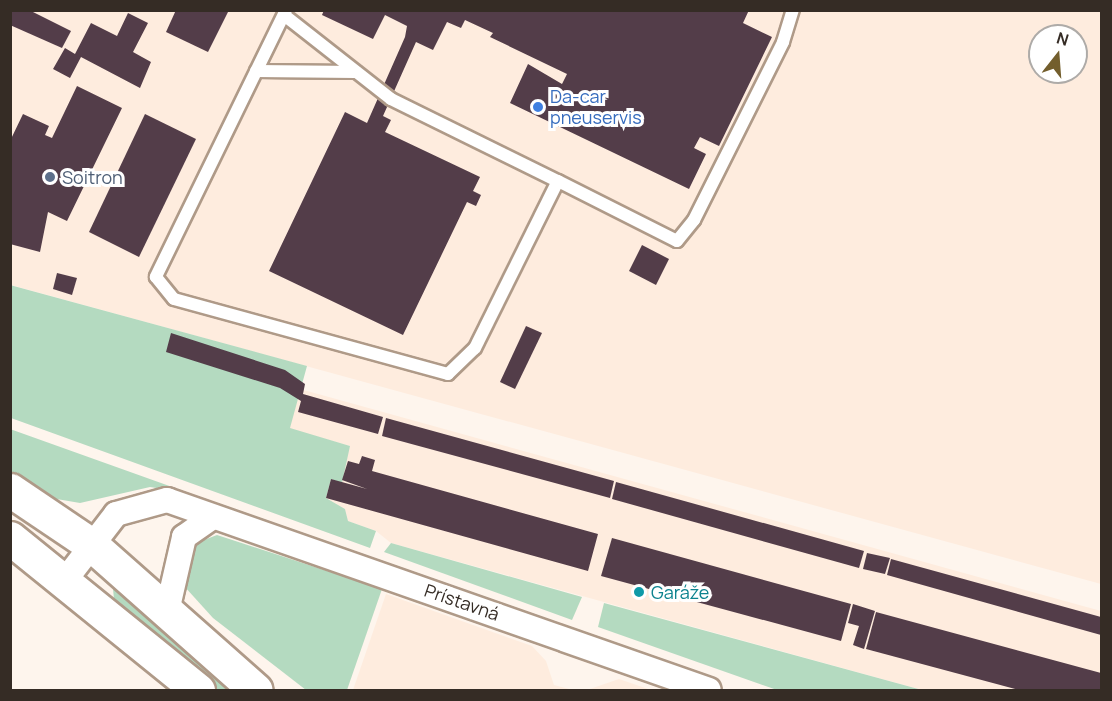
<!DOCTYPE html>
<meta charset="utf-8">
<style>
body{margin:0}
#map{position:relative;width:1112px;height:701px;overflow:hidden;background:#fef5ed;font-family:Manrope,sans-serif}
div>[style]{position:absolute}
.built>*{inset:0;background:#feecde}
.green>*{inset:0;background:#b4dac0}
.building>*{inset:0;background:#533d49}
.roads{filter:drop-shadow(2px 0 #af9a88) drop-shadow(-2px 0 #af9a88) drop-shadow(0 2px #af9a88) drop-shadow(0 -2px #af9a88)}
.lane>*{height:12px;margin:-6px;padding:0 6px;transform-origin:6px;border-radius:6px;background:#fff}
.street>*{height:24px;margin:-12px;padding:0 12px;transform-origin:12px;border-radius:12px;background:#fff}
.secondary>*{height:33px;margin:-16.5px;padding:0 16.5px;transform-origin:16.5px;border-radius:16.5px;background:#fff}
.dots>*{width:16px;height:16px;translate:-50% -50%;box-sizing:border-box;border:3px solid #fff;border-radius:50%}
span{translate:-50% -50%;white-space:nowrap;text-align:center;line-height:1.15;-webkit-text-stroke:6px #fff;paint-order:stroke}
.shop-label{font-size:18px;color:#366cbe}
.left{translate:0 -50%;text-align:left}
.service-label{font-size:18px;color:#4e5e75}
.culture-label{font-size:18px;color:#0d838f}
.street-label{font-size:18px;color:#352c25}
.frame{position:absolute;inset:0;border:12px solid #352c25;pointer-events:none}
.north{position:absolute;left:1028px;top:24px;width:60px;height:60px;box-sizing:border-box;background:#fff;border:2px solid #aeaba8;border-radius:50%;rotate:17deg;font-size:16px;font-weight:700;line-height:24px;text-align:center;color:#352c25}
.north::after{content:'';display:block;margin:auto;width:21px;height:27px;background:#735e2d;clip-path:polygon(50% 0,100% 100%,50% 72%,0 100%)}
</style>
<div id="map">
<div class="built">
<i style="clip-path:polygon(evenodd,10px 11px,1101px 11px,1101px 584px,11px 285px,10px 11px,1040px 36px,1076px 36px,1076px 72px,1040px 72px,1040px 36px)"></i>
<i style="clip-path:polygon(300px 389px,1101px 611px,1101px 690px,922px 690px,391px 543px,376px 531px,348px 521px,345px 509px,326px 498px,350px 446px,289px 429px)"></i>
<i style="clip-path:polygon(386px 594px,532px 646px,546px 661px,554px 685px,573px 690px,353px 690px)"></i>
<i style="clip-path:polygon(619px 679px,651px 690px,587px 690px)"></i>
</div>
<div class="green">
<i style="clip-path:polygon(10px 285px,307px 366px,290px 428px,350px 446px,342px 483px,331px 479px,326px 498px,345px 509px,348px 521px,376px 531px,370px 548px,11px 418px)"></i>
<i style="clip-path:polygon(10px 429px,189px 493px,150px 487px,80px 503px,45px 497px,11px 475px)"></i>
<i style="clip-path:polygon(217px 535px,382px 589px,347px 690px,306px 690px,213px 618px,184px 586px,191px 545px)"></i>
<i style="clip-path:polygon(391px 543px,582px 597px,572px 620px,384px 552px)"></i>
<i style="clip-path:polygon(113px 589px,119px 590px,235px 690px,217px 690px,114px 599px)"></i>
<i style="clip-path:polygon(604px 603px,922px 690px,777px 690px,598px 627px)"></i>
</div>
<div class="building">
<i style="clip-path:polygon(10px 10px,29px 10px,71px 31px,62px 48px,10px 25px)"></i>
<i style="clip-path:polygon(176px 10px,229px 10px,208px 52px,166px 32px)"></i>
<i style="clip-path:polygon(324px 10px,749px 10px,743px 23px,772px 37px,719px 146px,700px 137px,694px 148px,706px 154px,689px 189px,510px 103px,528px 64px,562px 84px,567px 74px,490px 37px,493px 33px,465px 20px,461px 28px,447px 22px,433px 50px,416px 42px,383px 116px,391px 120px,385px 132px,480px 177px,473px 191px,481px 195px,476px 206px,467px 202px,403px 335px,269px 271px,345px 112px,367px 123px,405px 37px,407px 26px,385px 15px,373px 39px,322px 15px)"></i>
<i style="clip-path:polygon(128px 13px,148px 23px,133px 52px,151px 62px,140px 88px,81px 57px,70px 78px,53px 69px,65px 48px,75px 54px,91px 23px,117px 36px)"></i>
<i style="clip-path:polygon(77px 86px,122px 108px,67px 221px,48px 212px,40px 252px,10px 244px,10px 141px,23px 114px,49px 126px,45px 135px,52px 138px)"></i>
<i style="clip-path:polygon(145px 114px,196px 139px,139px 257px,89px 232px)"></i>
<i style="clip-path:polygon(642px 245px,669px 259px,656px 285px,629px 271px)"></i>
<i style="clip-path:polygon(57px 273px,77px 278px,72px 295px,53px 289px)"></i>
<i style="clip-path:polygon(526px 326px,542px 333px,515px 389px,500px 382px)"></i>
<i style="clip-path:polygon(171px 333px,285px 370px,305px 384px,303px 394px,383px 417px,378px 434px,298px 412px,301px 401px,280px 388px,166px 352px)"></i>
<i style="clip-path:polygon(386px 418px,614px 481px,610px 498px,382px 436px)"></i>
<i style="clip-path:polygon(362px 456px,375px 460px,372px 471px,598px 534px,588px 571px,326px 498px,331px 479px,367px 489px,342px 480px,348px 461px,359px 464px)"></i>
<i style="clip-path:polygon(616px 482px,864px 551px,859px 568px,612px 499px)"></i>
<i style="clip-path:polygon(612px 538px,851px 604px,841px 641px,601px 576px)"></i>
<i style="clip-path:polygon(867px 553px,890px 558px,885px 574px,863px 569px)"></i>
<i style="clip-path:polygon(891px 559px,1101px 617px,1101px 635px,887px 575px)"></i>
<i style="clip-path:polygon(853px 604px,875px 611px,864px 649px,853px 645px,859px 626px,848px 623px)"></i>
<i style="clip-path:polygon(876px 612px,1101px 673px,1101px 690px,1019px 690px,866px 649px)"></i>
</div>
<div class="roads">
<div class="lane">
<i style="left:286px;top:10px;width:297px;rotate:116deg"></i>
<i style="left:156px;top:277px;width:28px;rotate:51deg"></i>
<i style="left:174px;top:299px;width:284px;rotate:15.3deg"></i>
<i style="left:448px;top:374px;width:37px;rotate:-44deg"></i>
<i style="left:475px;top:348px;width:186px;rotate:-63.6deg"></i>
<i style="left:558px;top:181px;width:133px;rotate:26.8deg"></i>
<i style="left:677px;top:241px;width:27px;rotate:-51deg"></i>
<i style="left:694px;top:220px;width:199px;rotate:-63.4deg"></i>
<i style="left:783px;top:42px;width:34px;rotate:-73deg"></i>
<i style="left:284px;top:15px;width:136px;rotate:38.1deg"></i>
<i style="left:391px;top:99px;width:186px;rotate:26.2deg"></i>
<i style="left:256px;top:71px;width:100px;rotate:0.6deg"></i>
</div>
<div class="street">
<i style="left:66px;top:579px;width:82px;rotate:-52.4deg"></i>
<i style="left:116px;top:514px;width:53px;rotate:-15.4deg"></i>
<i style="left:167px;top:500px;width:574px;rotate:19.32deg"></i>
<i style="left:168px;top:607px;width:72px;rotate:-77.1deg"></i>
<i style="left:184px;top:537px;width:35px;rotate:-35deg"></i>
</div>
<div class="secondary">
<i style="left:10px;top:490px;width:100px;rotate:34deg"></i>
<i style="left:93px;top:546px;width:217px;rotate:41.5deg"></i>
<i style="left:10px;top:538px;width:242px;rotate:39deg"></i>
</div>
</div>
<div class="dots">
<i style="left:538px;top:107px;background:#3f7fe0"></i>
<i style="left:50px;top:177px;background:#5c6f8a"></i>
<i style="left:639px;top:592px;background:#0f9aa8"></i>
</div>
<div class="shop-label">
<span class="left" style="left:550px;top:107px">Da-car<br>pneuservis</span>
</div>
<div class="service-label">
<span class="left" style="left:62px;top:177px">Soitron</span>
</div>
<div class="culture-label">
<span class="left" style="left:651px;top:592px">Garáže</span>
</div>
<div class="street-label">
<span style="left:462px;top:602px;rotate:19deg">Prístavná</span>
</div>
<div class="frame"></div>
<div class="north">N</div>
</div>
